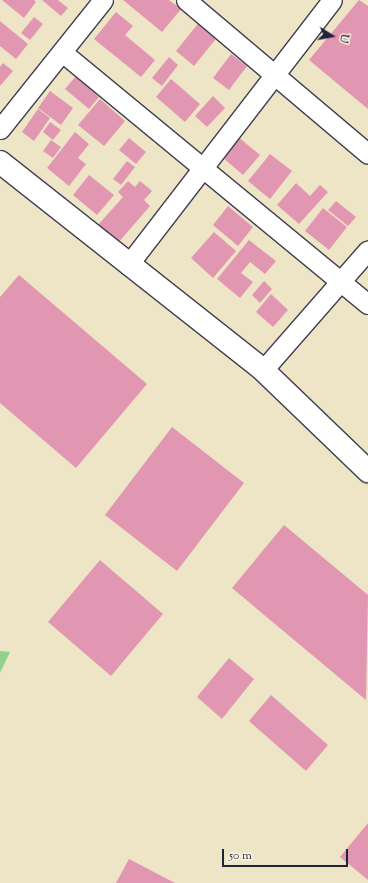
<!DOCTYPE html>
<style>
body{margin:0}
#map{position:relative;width:368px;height:883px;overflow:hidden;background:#eee5c6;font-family:"Sorts Mill Goudy",serif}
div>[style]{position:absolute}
.green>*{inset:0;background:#8fd38b}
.building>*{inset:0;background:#e197b1}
.roads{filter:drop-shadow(1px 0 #413f50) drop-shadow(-1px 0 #413f50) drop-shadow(0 1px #413f50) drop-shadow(0 -1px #413f50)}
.minor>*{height:19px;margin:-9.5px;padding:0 9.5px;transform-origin:9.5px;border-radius:9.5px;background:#fff}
.major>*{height:22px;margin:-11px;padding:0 11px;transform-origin:11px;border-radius:11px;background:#fff}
span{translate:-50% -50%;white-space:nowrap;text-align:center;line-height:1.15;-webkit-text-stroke:4px #fcf5e5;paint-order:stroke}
.north{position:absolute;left:312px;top:16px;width:40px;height:40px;-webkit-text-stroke:3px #fcf5e5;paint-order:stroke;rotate:101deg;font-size:11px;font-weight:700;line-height:16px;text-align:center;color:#22223b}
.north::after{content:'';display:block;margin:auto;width:14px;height:18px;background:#22223b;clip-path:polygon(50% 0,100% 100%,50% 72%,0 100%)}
.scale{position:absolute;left:222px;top:849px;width:126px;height:18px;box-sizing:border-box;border:2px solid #22223b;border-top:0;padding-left:5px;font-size:12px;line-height:14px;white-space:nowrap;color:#22223b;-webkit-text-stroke:3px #fcf5e5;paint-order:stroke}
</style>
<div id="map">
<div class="green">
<i style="clip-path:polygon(0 651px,10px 652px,0 673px)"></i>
</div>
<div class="building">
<i style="clip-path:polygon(2px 0,34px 0,36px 2px,24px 18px)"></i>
<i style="clip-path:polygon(42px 0,58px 0,68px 8px,61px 16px)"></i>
<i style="clip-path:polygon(123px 0,169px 0,181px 9px,162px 32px)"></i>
<i style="clip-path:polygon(359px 0,368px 6px,368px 109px,309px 60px)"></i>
<i style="clip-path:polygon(116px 12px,133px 26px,125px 35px,155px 60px,141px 77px,94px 39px)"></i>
<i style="clip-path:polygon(34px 17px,43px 24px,30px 40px,21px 33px)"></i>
<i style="clip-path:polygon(201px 20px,219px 35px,194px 66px,176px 51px)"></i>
<i style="clip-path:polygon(0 21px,28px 44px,16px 59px,0 46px)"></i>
<i style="clip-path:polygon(231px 54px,247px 66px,229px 90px,213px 78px)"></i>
<i style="clip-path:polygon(169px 57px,178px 65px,162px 86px,152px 78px)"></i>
<i style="clip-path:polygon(3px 63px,13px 71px,0 86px,0 67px)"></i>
<i style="clip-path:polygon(76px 76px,99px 97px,89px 109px,65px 89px)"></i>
<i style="clip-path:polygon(171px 79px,200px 104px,185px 122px,156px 97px)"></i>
<i style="clip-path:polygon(50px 91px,73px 108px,61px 125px,38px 108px)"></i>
<i style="clip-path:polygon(213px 96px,225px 108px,207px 127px,195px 116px)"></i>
<i style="clip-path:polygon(100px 99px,125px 121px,104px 146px,78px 125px)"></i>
<i style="clip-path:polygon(38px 109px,50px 118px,34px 141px,22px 132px)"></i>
<i style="clip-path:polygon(50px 122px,61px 130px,53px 140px,43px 132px)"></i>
<i style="clip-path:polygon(231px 131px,260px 155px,243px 175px,215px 151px)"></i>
<i style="clip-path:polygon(75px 132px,89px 144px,78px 158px,86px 164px,69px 186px,47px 168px)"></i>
<i style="clip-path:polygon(129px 138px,146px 152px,136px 164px,119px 150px)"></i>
<i style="clip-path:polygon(51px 140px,61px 147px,53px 158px,43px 151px)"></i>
<i style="clip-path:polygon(270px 154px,292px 171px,270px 199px,248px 181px)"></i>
<i style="clip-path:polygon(127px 161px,135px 167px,121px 185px,113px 179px)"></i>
<i style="clip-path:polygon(89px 175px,114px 195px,97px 215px,73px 195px)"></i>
<i style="clip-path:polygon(128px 181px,135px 187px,140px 181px,152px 191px,144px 200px,150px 206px,118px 243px,98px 225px,123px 197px,118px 192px)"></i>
<i style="clip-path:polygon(296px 183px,310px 196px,320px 185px,328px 192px,299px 224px,277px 205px)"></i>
<i style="clip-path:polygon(336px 201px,356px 217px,348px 226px,328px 210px)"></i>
<i style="clip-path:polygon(228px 206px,253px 227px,238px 246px,213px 225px)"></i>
<i style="clip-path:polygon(323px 208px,347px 227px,329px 250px,305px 231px)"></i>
<i style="clip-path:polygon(214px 232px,236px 251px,213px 278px,191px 258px)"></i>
<i style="clip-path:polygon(249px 240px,276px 261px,265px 274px,250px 262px,241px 273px,253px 282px,240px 298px,217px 279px)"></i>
<i style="clip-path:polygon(19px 275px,147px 384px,76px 468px,0 403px,0 297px)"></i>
<i style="clip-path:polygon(264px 281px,272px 289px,260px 303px,252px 295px)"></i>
<i style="clip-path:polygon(271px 294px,288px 310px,273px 327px,256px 312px)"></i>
<i style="clip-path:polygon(172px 427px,244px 483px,177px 571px,105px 515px)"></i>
<i style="clip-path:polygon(284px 525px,368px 595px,366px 700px,232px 588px)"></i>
<i style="clip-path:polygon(100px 560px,163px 614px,111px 676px,48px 622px)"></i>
<i style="clip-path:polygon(229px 658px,254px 679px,222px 719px,197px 697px)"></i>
<i style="clip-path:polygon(271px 695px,328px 745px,306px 771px,249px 721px)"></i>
<i style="clip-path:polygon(368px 823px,368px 880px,340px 857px)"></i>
<i style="clip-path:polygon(129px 859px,175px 883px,116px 883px)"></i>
</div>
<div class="roads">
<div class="minor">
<i style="left:186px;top:0;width:238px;rotate:40.2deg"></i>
<i style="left:62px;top:52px;width:396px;rotate:39.5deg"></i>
<i style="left:0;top:129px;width:165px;rotate:-51.4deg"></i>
<i style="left:128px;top:265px;width:334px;rotate:-52.4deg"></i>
<i style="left:263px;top:370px;width:159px;rotate:-48.8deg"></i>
</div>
<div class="major">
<i style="left:0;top:162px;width:335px;rotate:38.3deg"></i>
<i style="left:263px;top:370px;width:146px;rotate:43.9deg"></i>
</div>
</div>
<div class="north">U</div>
<div class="scale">50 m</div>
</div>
